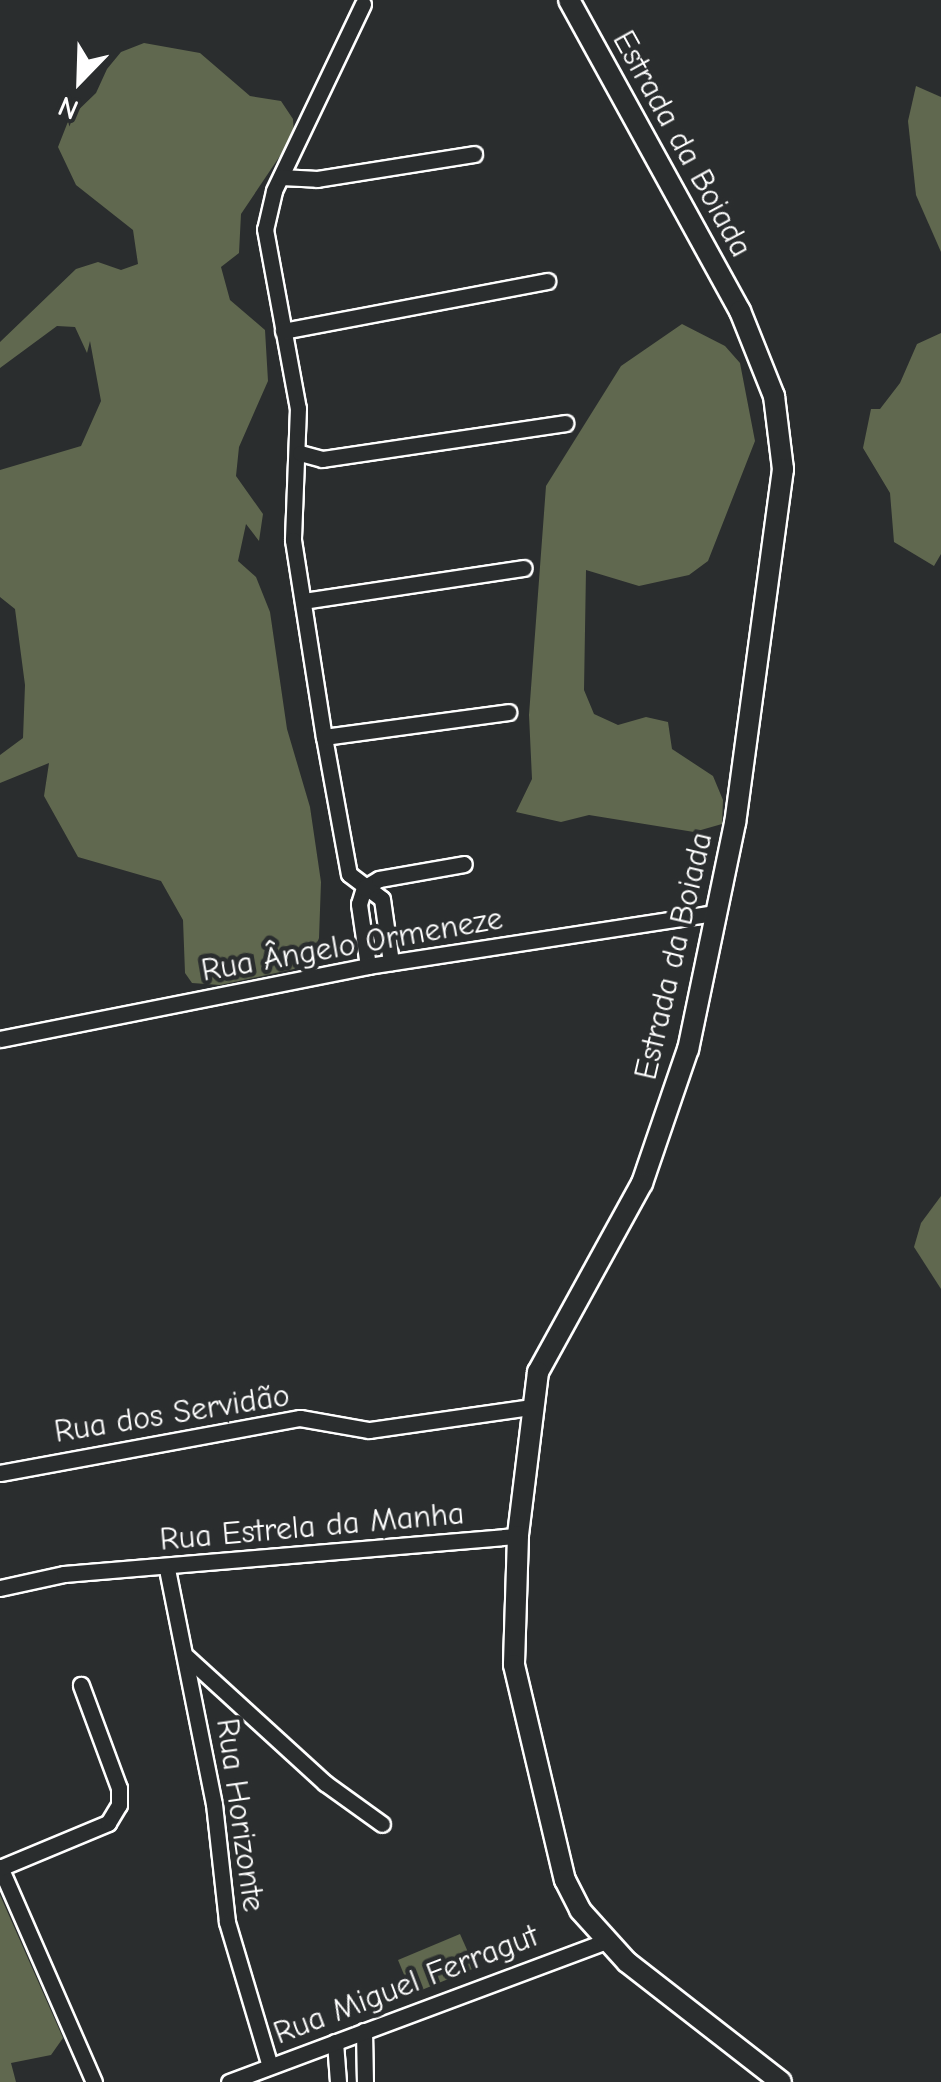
<!DOCTYPE html>
<meta charset="utf-8">
<style>
body{margin:0}
#map{position:relative;width:941px;height:2082px;overflow:hidden;background:#2a2d2e;font-family:"Comic Neue",sans-serif}
div>[style]{position:absolute}
.green>*{inset:0;background:#60684f}
.roads{filter:drop-shadow(2px 0 #fff) drop-shadow(-2px 0 #fff) drop-shadow(0 2px #fff) drop-shadow(0 -2px #fff)}
.minor>*{height:15px;margin:-7.5px;padding:0 7.5px;transform-origin:7.5px;border-radius:7.5px;background:#2a2d2e}
.major>*{height:20px;margin:-10px;padding:0 10px;transform-origin:10px;border-radius:10px;background:#2a2d2e}
span{translate:-50% -50%;white-space:nowrap;text-align:center;line-height:1.15;-webkit-text-stroke:9px #2a2d2e;paint-order:stroke}
.street-label{font-size:32px;color:#fff}
.north{position:absolute;left:30px;top:30px;width:100px;height:100px;-webkit-text-stroke:8px #2a2d2e;paint-order:stroke;rotate:203deg;font-size:28px;font-weight:700;line-height:40px;text-align:center;color:#fff}
.north::after{content:'';display:block;margin:auto;width:35px;height:45px;background:#fff;clip-path:polygon(50% 0,100% 100%,50% 72%,0 100%)}
</style>
<div id="map">
<div class="green">
<i style="clip-path:polygon(144px 43px,200px 53px,250px 96px,281px 101px,293px 119px,294px 135px,241px 214px,239px 253px,221px 267px,230px 300px,265px 330px,268px 381px,239px 447px,236px 476px,263px 514px,259px 541px,246px 524px,238px 561px,256px 577px,270px 612px,287px 729px,310px 807px,321px 882px,319px 938px,312px 957px,294px 969px,220px 985px,192px 983px,185px 973px,183px 920px,161px 881px,78px 857px,44px 796px,49px 763px,0 783px,0 755px,23px 738px,25px 685px,15px 609px,0 597px,0 470px,81px 446px,101px 401px,90px 341px,87px 353px,75px 327px,57px 326px,0 368px,0 342px,76px 269px,98px 262px,121px 270px,138px 264px,133px 230px,76px 185px,58px 147px,69px 119px,96px 93px,107px 69px,121px 52px)"></i>
<i style="clip-path:polygon(916px 86px,941px 97px,941px 252px,916px 195px,908px 121px)"></i>
<i style="clip-path:polygon(682px 324px,725px 346px,740px 363px,755px 441px,708px 561px,689px 575px,639px 586px,586px 570px,584px 690px,594px 714px,618px 725px,646px 717px,668px 722px,672px 749px,713px 776px,723px 800px,722px 824px,694px 832px,589px 815px,561px 822px,516px 812px,532px 779px,529px 715px,546px 486px,621px 366px)"></i>
<i style="clip-path:polygon(941px 333px,941px 554px,934px 566px,894px 542px,890px 493px,863px 448px,871px 409px,880px 409px,900px 383px,917px 344px)"></i>
<i style="clip-path:polygon(941px 1196px,941px 1289px,914px 1247px,921px 1223px)"></i>
<i style="clip-path:polygon(0 1895px,63px 2038px,51px 2055px,11px 2063px,16px 2082px,0 2082px)"></i>
<i style="clip-path:polygon(460px 1934px,475px 1968px,412px 1994px,398px 1960px)"></i>
</div>
<div class="roads">
<div class="minor">
<i style="left:363px;top:4px;width:207px;rotate:115.5deg"></i>
<i style="left:274px;top:191px;width:39px;rotate:103deg"></i>
<i style="left:265px;top:229px;width:182px;rotate:79.6deg"></i>
<i style="left:298px;top:408px;width:132px;rotate:92.2deg"></i>
<i style="left:293px;top:540px;width:199px;rotate:81.1deg"></i>
<i style="left:324px;top:737px;width:139px;rotate:79.7deg"></i>
<i style="left:349px;top:874px;width:41px;rotate:37.1deg"></i>
<i style="left:382px;top:899px;width:64px;rotate:81.9deg"></i>
<i style="left:281px;top:177px;width:36px;rotate:3deg"></i>
<i style="left:317px;top:179px;width:159px;rotate:-9deg"></i>
<i style="left:283px;top:331px;width:269px;rotate:-10.7deg"></i>
<i style="left:300px;top:453px;width:23px;rotate:15deg"></i>
<i style="left:322px;top:459px;width:246px;rotate:-8.4deg"></i>
<i style="left:303px;top:601px;width:223px;rotate:-8.5deg"></i>
<i style="left:324px;top:737px;width:186px;rotate:-7.7deg"></i>
<i style="left:368px;top:966px;width:63px;rotate:-98.3deg"></i>
<i style="left:359px;top:904px;width:17px;rotate:-73deg"></i>
<i style="left:364px;top:888px;width:17px;rotate:-31deg"></i>
<i style="left:379px;top:879px;width:86px;rotate:-10deg"></i>
<i style="left:0;top:1039px;width:375px;rotate:-11.2deg"></i>
<i style="left:368px;top:966px;width:352px;rotate:-8.7deg"></i>
<i style="left:0;top:1473px;width:305px;rotate:-10.4deg"></i>
<i style="left:300px;top:1418px;width:70px;rotate:9.9deg"></i>
<i style="left:369px;top:1430px;width:164px;rotate:-8.1deg"></i>
<i style="left:167px;top:1569px;width:240px;rotate:78.7deg"></i>
<i style="left:214px;top:1804px;width:119px;rotate:83.7deg"></i>
<i style="left:227px;top:1922px;width:150px;rotate:73.4deg"></i>
<i style="left:0;top:1588px;width:66px;rotate:-12.3deg"></i>
<i style="left:64px;top:1574px;width:456px;rotate:-4.8deg"></i>
<i style="left:187px;top:1657px;width:187px;rotate:42.4deg"></i>
<i style="left:325px;top:1783px;width:70px;rotate:35.7deg"></i>
<i style="left:0;top:1867px;width:235px;rotate:66.4deg"></i>
<i style="left:0;top:1868px;width:117px;rotate:-22.6deg"></i>
<i style="left:108px;top:1823px;width:21px;rotate:-59deg"></i>
<i style="left:119px;top:1805px;width:17px;rotate:-90deg"></i>
<i style="left:119px;top:1788px;width:110px;rotate:-110.3deg"></i>
<i style="left:364px;top:2031px;width:51px;rotate:88.9deg"></i>
<i style="left:335px;top:2042px;width:40px;rotate:85.7deg"></i>
<i style="left:229px;top:2082px;width:400px;rotate:-20.5deg"></i>
</div>
<div class="major">
<i style="left:569px;top:0;width:355px;rotate:61.2deg"></i>
<i style="left:740px;top:311px;width:92px;rotate:68.2deg"></i>
<i style="left:774px;top:396px;width:74px;rotate:83deg"></i>
<i style="left:783px;top:469px;width:357px;rotate:97.7deg"></i>
<i style="left:735px;top:823px;width:231px;rotate:101.7deg"></i>
<i style="left:688px;top:1049px;width:142px;rotate:108.9deg"></i>
<i style="left:642px;top:1183px;width:216px;rotate:118.8deg"></i>
<i style="left:538px;top:1372px;width:165px;rotate:97deg"></i>
<i style="left:518px;top:1536px;width:129px;rotate:91.8deg"></i>
<i style="left:514px;top:1665px;width:221px;rotate:76.7deg"></i>
<i style="left:565px;top:1880px;width:34px;rotate:63deg"></i>
<i style="left:580px;top:1910px;width:70px;rotate:47.9deg"></i>
<i style="left:627px;top:1962px;width:195px;rotate:37.9deg"></i>
</div>
</div>
<div class="street-label">
<span style="left:682px;top:144px;rotate:61deg">Estrada da Boiada</span>
<span style="left:352px;top:945px;rotate:-10deg">Rua Ângelo Ormeneze</span>
<span style="left:674px;top:956px;rotate:-77deg">Estrada da Boiada</span>
<span style="left:172px;top:1414px;rotate:-9deg">Rua dos Servidão</span>
<span style="left:312px;top:1527px;rotate:-5deg">Rua Estrela da Manha</span>
<span style="left:240px;top:1815px;rotate:82deg">Rua Horizonte</span>
<span style="left:406px;top:1985px;rotate:-21deg">Rua Miguel Ferragut</span>
</div>
<div class="north">N</div>
</div>
